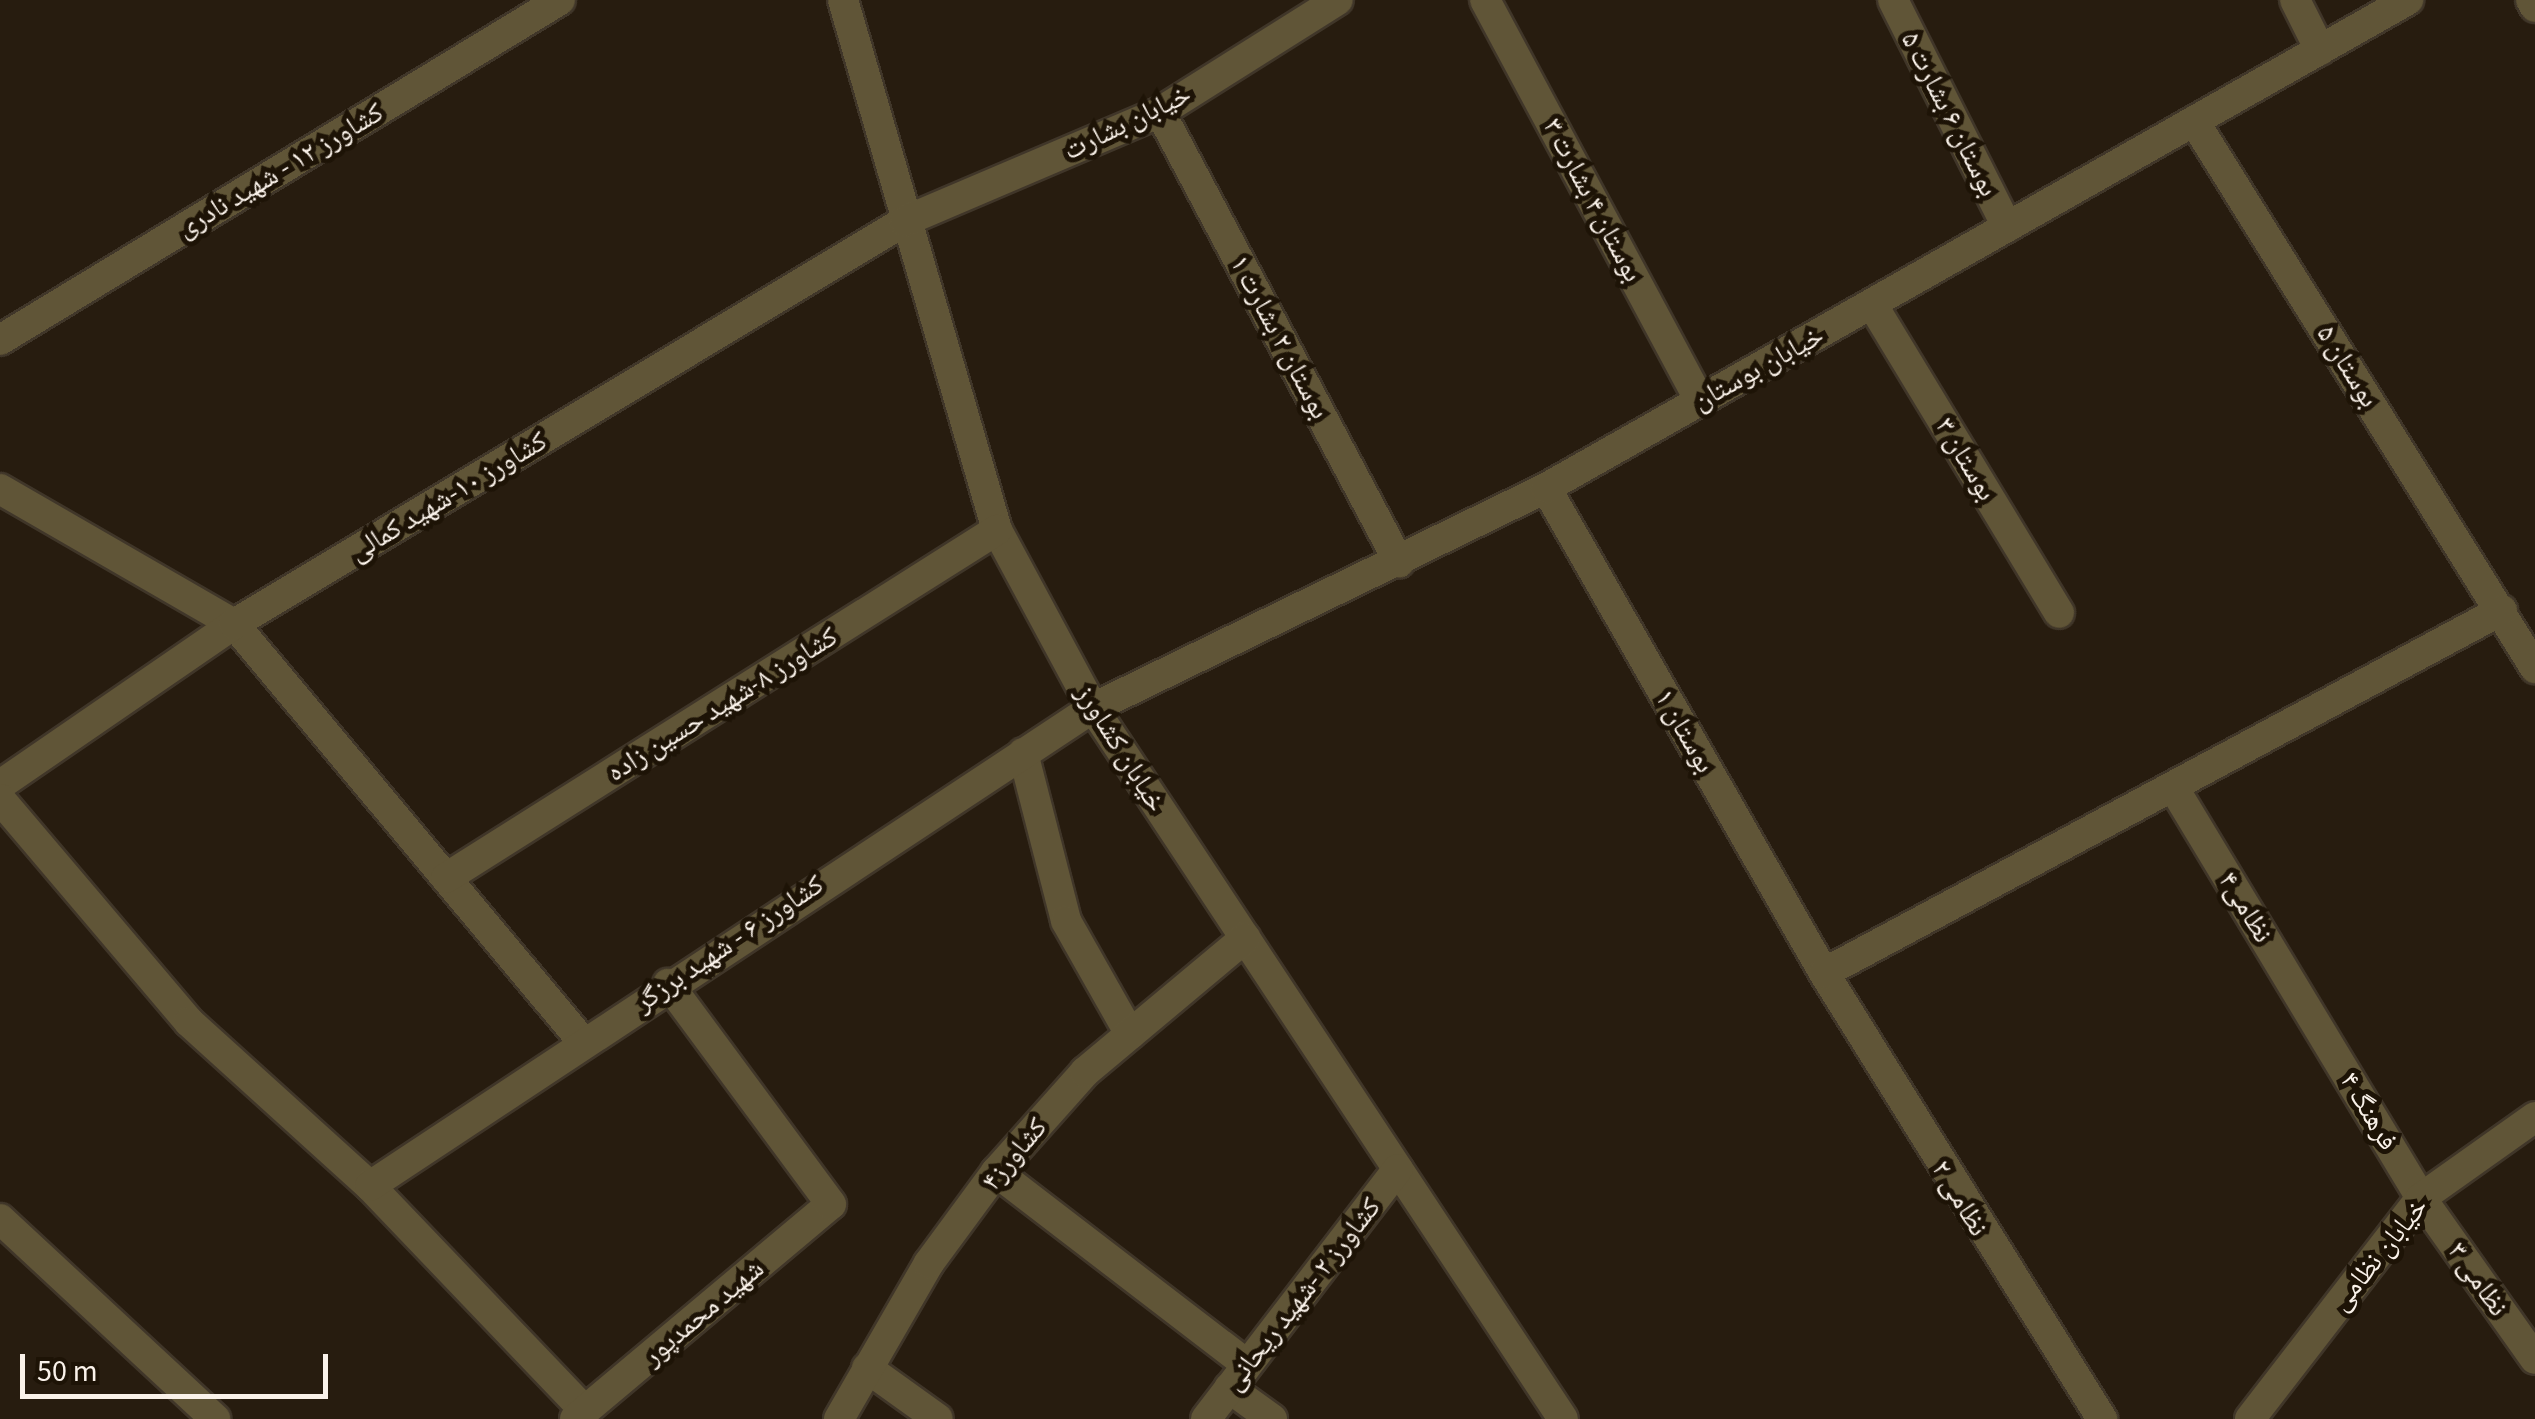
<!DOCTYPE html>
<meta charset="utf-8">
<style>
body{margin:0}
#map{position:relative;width:2535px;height:1419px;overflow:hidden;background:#271c0f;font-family:"Source Sans 3","Noto Naskh Arabic",sans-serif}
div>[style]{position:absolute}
.roads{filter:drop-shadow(2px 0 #403629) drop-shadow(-2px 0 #403629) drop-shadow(0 2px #403629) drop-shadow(0 -2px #403629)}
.street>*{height:30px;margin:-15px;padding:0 15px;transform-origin:15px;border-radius:15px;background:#605537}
span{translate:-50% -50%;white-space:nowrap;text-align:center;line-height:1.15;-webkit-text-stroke:10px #1d1306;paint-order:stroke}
.street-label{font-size:28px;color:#faf2ea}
.scale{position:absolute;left:20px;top:1354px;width:308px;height:45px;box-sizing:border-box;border:5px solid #faf2ea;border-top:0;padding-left:12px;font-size:30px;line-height:35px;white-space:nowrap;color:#faf2ea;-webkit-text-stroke:8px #1d1306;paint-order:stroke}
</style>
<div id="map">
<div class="roads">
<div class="street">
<i style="left:843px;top:0;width:552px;rotate:73.8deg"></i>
<i style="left:997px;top:530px;width:202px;rotate:61.7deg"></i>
<i style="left:1093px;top:708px;width:852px;rotate:56.53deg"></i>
<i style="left:1485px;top:0;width:455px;rotate:61.8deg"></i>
<i style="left:1893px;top:0;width:254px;rotate:63.3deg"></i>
<i style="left:2295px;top:0;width:56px;rotate:63.4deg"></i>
<i style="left:2531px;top:0;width:8px;rotate:60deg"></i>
<i style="left:1160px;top:112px;width:510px;rotate:62.03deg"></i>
<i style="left:2194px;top:121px;width:645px;rotate:58.06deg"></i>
<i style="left:1872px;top:304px;width:361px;rotate:58.8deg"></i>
<i style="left:0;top:340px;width:655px;rotate:-31.26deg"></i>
<i style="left:1546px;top:488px;width:559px;rotate:60.18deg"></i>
<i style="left:1824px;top:973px;width:526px;rotate:58.06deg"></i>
<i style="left:0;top:489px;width:270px;rotate:30deg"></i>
<i style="left:234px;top:624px;width:545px;rotate:50.14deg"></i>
<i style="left:1023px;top:753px;width:173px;rotate:75.6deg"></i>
<i style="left:1066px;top:921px;width:130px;rotate:60.5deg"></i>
<i style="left:0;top:785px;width:284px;rotate:-34.5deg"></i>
<i style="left:234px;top:624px;width:783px;rotate:-30.99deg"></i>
<i style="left:905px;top:221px;width:277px;rotate:-23.1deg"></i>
<i style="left:1160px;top:112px;width:210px;rotate:-32.2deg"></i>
<i style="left:2175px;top:790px;width:476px;rotate:58.9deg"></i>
<i style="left:2421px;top:1198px;width:197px;rotate:54.7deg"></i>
<i style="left:0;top:799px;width:292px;rotate:49.7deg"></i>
<i style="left:189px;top:1022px;width:244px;rotate:42.2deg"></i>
<i style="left:370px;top:1186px;width:311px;rotate:46.3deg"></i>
<i style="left:446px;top:878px;width:652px;rotate:-32.28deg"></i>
<i style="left:1824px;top:973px;width:769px;rotate:-28.16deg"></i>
<i style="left:996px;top:1172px;width:315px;rotate:37.5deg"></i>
<i style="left:370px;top:1186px;width:867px;rotate:-33.47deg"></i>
<i style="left:1093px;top:708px;width:504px;rotate:-25.9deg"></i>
<i style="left:1546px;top:488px;width:991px;rotate:-29.52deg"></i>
<i style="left:0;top:1219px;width:294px;rotate:42.9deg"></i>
<i style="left:867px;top:1368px;width:87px;rotate:35.7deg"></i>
<i style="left:1229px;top:1388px;width:53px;rotate:35.8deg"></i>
<i style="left:575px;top:1419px;width:334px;rotate:-40deg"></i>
<i style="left:831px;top:1204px;width:274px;rotate:-126.5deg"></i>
<i style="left:839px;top:1419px;width:180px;rotate:-60deg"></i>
<i style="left:929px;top:1263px;width:113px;rotate:-53.6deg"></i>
<i style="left:996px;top:1172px;width:134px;rotate:-48.3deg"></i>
<i style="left:1085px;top:1072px;width:209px;rotate:-39.9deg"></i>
<i style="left:1206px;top:1419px;width:315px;rotate:-52.5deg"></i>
<i style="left:2250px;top:1419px;width:279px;rotate:-52.3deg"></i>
<i style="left:2421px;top:1198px;width:140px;rotate:-35.4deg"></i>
</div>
</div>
<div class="street-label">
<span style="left:1950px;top:114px;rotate:63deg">بوستان ۶ بشارت ۵</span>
<span style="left:1127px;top:122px;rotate:-26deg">خیابان بشارت</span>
<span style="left:280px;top:170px;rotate:-31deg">کشاورز ۱۲ - شهید نادری</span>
<span style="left:1593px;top:200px;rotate:62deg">بوستان ۴ بشارت ۳</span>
<span style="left:1280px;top:337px;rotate:62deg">بوستان ۲ بشارت ۱</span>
<span style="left:2348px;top:366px;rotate:58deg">بوستان ۵</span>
<span style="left:1758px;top:368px;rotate:-29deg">خیابان بوستان</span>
<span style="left:1966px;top:459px;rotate:59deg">بوستان ۳</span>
<span style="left:448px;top:496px;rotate:-31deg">کشاورز ۱۰-شهید کمالی</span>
<span style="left:722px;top:704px;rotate:-32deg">کشاورز ۸-شهید حسین زاده</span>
<span style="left:1685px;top:731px;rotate:60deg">بوستان ۱</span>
<span style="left:1121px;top:748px;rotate:58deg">خیابان کشاورز</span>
<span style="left:2246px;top:907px;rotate:59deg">نظامی۴</span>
<span style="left:729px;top:943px;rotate:-34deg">کشاورز ۶ - شهید برزگر</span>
<span style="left:2369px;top:1111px;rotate:59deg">فرهنگ ۴</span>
<span style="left:1014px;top:1154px;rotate:-50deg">کشاورز۴</span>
<span style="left:1960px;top:1198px;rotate:59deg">نظامی ۲</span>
<span style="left:2379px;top:1254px;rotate:-51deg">خیابان نظامی</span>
<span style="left:2478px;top:1279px;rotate:55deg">نظامی ۳</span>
<span style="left:1302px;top:1294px;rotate:-52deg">کشاورز ۲ -شهید ریحانی</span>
<span style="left:703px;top:1312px;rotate:-40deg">شهید محمدپور</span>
</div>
<div class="scale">50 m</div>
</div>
